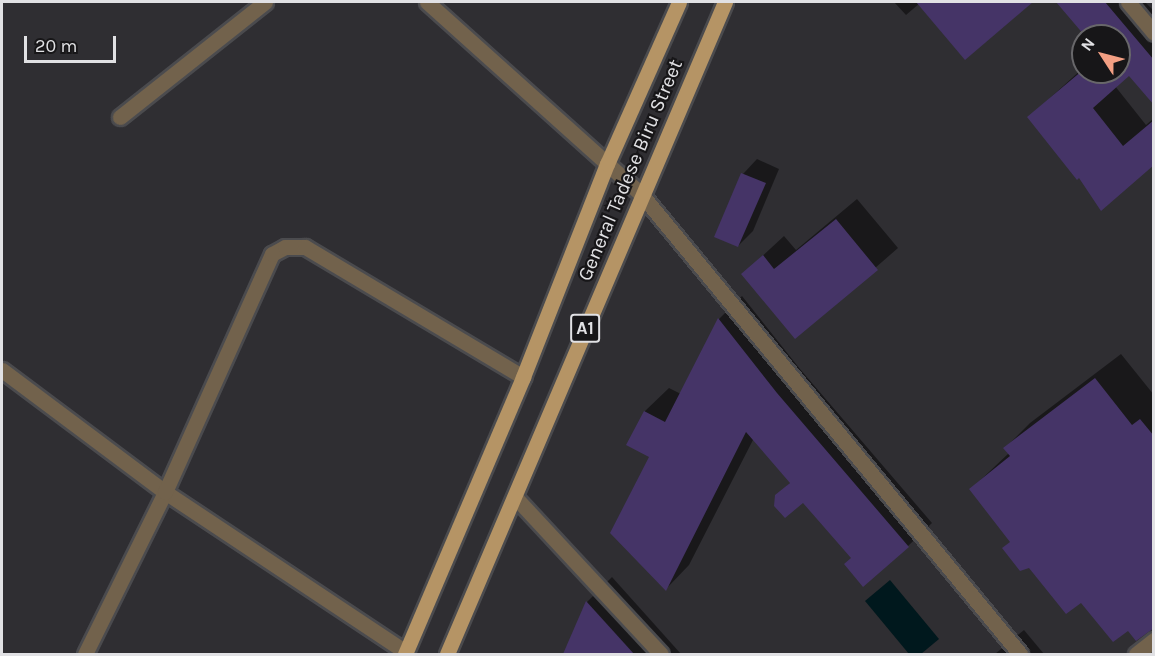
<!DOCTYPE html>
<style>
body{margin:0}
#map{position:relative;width:1155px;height:656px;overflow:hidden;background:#2f2e32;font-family:Karla,sans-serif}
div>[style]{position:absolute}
.water>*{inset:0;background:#00181d}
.shadow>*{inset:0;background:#0007}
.building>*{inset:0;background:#453467}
.roads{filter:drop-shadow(2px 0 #4b4b4e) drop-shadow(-2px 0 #4b4b4e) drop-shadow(0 2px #4b4b4e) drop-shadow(0 -2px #4b4b4e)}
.minor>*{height:15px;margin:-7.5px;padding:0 7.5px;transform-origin:7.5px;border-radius:7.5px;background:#72624c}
.major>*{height:15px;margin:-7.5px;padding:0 7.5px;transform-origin:7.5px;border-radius:7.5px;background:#b59465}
span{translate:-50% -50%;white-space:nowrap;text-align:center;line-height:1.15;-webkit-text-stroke:4.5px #171618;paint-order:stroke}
.shield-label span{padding:2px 4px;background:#171618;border:2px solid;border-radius:4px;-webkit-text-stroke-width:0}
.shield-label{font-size:18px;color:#e1e1e4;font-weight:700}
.street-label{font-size:20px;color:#e1e1e4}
.frame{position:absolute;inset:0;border:3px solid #e1e1e4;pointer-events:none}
.north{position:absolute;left:1071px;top:24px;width:60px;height:60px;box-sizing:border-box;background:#171618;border:2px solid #68676a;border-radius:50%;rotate:306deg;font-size:16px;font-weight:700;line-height:24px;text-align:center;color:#e1e1e4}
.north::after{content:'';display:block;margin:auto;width:21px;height:27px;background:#f39f83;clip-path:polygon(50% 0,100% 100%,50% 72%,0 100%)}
.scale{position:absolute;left:24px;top:36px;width:92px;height:27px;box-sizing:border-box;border:3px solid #e1e1e4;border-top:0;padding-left:8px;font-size:18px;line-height:21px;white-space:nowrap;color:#e1e1e4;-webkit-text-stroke:4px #171618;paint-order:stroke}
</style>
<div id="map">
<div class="water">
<i style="clip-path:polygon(890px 580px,939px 639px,921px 654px,909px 654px,865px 601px)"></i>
</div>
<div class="shadow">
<i style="clip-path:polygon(894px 2px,1031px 2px,965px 58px,920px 3px,906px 15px)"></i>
<i style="clip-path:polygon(1058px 2px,1145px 2px,1154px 11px,1154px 103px,1129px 74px,1115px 86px,1146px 125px,1154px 118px,1154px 163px,1080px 176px,1029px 117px,1083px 68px,1083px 72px,1119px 72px,1119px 36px,1087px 36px)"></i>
<i style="clip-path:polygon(757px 159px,779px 169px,753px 231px,738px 246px,743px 174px)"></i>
<i style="clip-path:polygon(857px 199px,898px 248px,796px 337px,743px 274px,784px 236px,796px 250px)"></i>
<i style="clip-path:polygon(742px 296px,800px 369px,932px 523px,908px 546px,852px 558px,803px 500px,777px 496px,791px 482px,754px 438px,689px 565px,666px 589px,651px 457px,628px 445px,645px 411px,669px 388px,681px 394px,719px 319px)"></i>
<i style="clip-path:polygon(1121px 354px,1154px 395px,1154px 626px,1128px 628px,1030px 566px,971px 489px,1009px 453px,1005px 448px,1030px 423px)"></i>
<i style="clip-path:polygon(612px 577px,681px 654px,565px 654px,587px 602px)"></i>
<i style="clip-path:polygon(1024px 630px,1044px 654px,995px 654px)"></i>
</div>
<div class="building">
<i style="clip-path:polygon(916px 2px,1033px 2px,965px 60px)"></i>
<i style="clip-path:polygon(1056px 2px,1105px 2px,1154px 60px,1154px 105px,1129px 76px,1093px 108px,1123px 146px,1154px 120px,1154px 165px,1101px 211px,1079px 178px,1077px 180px,1027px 117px,1083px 70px,1119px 72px,1119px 36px,1085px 36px)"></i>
<i style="clip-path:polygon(741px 173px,766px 183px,738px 247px,714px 237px)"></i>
<i style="clip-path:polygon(836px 219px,878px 270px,795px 339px,741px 274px,763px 255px,774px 269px)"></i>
<i style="clip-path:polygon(718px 318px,777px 393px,909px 547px,863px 587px,844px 564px,851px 558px,803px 503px,785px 518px,774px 506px,775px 495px,790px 483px,746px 432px,666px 591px,610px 533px,649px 457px,626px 445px,644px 411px,665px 422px)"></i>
<i style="clip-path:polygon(1095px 378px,1132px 425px,1140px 419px,1154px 436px,1154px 628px,1136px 641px,1128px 631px,1113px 642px,1081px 603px,1066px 614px,1029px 568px,1020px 571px,1002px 548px,1010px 542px,969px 489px,1010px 456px,1003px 448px)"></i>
<i style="clip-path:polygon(586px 601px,634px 654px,563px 654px)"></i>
</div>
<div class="roads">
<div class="minor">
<i style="left:427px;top:2px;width:288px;rotate:41.9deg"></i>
<i style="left:641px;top:194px;width:596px;rotate:50.51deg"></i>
<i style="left:1128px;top:2px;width:40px;rotate:50deg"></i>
<i style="left:120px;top:117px;width:185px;rotate:-38.4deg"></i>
<i style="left:2px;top:370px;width:204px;rotate:36.8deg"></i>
<i style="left:165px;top:492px;width:289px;rotate:33.6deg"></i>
<i style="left:515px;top:497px;width:214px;rotate:47.1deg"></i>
<i style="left:85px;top:654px;width:181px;rotate:-63.7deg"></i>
<i style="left:165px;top:492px;width:261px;rotate:-65.8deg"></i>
<i style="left:272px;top:254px;width:15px;rotate:-28deg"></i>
<i style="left:285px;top:247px;width:20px"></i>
<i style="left:305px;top:247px;width:254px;rotate:30.8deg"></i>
<i style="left:1136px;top:654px;width:23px;rotate:-38deg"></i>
</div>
<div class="major">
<i style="left:405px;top:654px;width:301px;rotate:-66.9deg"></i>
<i style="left:523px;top:377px;width:229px;rotate:-68.5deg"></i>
<i style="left:607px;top:164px;width:177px;rotate:-66deg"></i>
<i style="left:447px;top:654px;width:709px;rotate:-66.91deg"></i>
</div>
</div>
<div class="shield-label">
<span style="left:585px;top:328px">A1</span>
</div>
<div class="street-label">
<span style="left:630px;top:170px;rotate:-67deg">General Tadese Biru Street</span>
</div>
<div class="frame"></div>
<div class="north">N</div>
<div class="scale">20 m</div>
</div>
